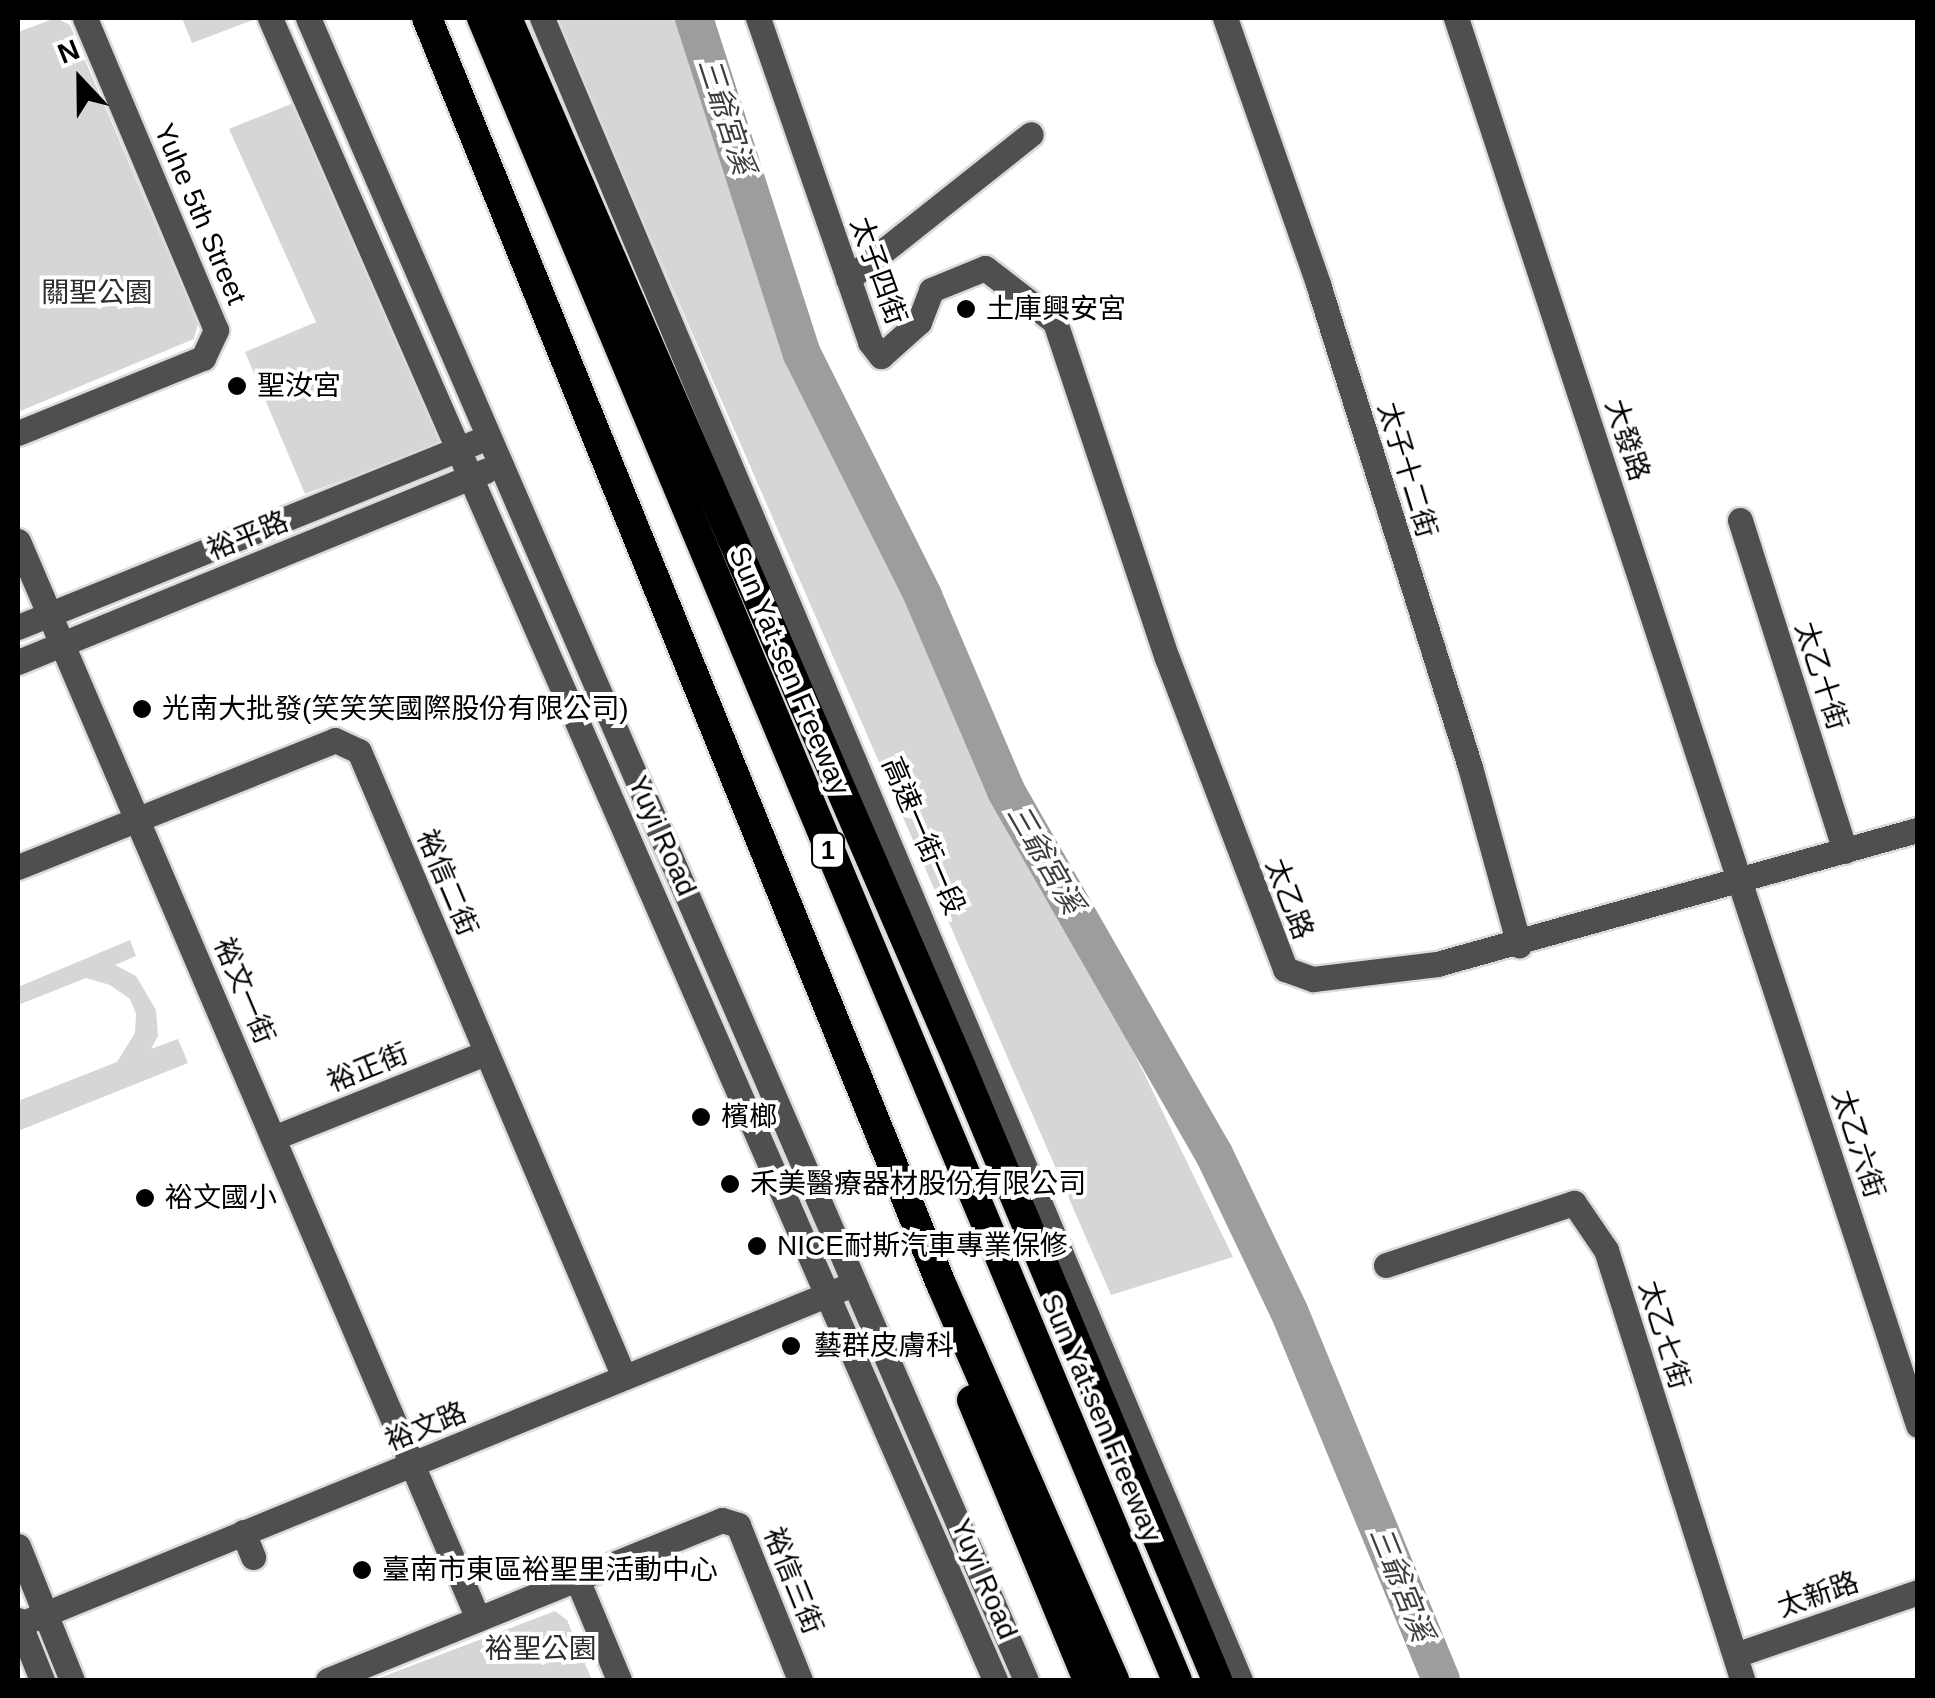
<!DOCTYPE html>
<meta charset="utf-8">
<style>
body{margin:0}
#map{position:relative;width:1935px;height:1698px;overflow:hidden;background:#fff;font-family:Arial,"Noto Sans TC",sans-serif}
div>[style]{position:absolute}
.green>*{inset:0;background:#d6d6d6}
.river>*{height:38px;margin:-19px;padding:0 19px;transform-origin:19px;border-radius:19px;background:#9d9d9d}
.roads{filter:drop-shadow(2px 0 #dbdbdb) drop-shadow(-2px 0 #dbdbdb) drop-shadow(0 2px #dbdbdb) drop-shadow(0 -2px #dbdbdb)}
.minor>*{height:25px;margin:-12.5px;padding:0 12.5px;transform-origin:12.5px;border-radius:12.5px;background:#4f4f4f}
.highway>*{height:30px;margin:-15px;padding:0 15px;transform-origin:15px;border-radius:15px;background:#000}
.dots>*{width:28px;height:28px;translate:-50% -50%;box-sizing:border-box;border:5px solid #fff;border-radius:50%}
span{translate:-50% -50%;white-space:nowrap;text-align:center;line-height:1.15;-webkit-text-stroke:8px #fff;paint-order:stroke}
.shield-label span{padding:2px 8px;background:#fff;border:2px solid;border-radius:8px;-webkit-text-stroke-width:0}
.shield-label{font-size:25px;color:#000;font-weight:700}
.street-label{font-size:28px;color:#000}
.park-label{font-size:28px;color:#2d2d2d}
.poi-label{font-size:28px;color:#000}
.left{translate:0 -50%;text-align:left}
.water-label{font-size:30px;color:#3e3e3e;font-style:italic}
.frame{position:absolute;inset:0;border:20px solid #000;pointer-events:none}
.north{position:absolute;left:30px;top:30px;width:100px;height:100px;-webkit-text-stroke:8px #fff;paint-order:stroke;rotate:338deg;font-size:28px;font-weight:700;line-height:40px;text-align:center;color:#000}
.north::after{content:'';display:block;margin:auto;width:35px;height:45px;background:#000;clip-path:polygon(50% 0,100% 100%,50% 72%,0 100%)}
</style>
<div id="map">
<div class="green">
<i style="clip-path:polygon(56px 18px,70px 25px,198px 324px,194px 339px,18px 412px,18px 32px)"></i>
<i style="clip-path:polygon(182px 18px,258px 18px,192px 43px)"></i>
<i style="clip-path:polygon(555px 18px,691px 18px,796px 355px,1233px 1257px,1111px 1295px)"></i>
<i style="clip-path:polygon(296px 102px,450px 441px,305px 494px,245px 352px,316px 322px,229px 129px)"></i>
<i style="clip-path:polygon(130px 940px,136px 956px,115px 965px,136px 976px,156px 1010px,158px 1036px,151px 1049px,178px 1039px,188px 1063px,18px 1131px,18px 1101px,117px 1062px,135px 1033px,136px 1014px,130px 999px,110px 985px,86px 978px,18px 1005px,18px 987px)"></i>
<i style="clip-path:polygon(555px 1611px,567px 1620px,592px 1680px,374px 1680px)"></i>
</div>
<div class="river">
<i style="left:694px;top:18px;width:353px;rotate:72.2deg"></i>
<i style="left:802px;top:354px;width:271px;rotate:63.4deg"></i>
<i style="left:923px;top:596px;width:212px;rotate:66.9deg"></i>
<i style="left:1006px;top:791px;width:418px;rotate:60.2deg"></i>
<i style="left:1214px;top:1154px;width:174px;rotate:64.5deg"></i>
<i style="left:1289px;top:1311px;width:399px;rotate:67.6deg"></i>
</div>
<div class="roads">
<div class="minor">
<i style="left:270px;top:18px;width:1813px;rotate:66.43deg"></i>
<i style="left:308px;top:18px;width:1810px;rotate:66.64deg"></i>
<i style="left:542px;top:18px;width:1803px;rotate:67.22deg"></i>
<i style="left:758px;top:18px;width:343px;rotate:70.9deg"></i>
<i style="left:870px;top:342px;width:18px;rotate:52deg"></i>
<i style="left:881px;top:356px;width:51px;rotate:-41.8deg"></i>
<i style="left:919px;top:322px;width:34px;rotate:-69deg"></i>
<i style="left:931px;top:290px;width:58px;rotate:-22.2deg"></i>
<i style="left:985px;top:268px;width:88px;rotate:37.6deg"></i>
<i style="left:1055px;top:322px;width:354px;rotate:71.6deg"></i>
<i style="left:1167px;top:658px;width:333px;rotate:69.2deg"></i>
<i style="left:1285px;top:969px;width:30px;rotate:20deg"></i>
<i style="left:1313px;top:979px;width:125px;rotate:-6.9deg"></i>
<i style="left:1437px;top:964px;width:499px;rotate:-15.6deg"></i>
<i style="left:1225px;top:18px;width:282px;rotate:70.7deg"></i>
<i style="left:1318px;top:284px;width:506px;rotate:72.53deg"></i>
<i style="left:1470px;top:767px;width:185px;rotate:74.6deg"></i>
<i style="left:1456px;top:18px;width:1481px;rotate:71.82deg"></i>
<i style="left:848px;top:279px;width:233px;rotate:-38.4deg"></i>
<i style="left:18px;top:433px;width:200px;rotate:-22.1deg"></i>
<i style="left:203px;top:358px;width:31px;rotate:-65deg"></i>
<i style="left:216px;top:330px;width:338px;rotate:-112.8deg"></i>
<i style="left:1740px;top:520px;width:347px;rotate:72.4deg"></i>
<i style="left:18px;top:541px;width:1172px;rotate:66.89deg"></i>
<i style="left:18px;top:627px;width:494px;rotate:-22deg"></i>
<i style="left:18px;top:662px;width:505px;rotate:-22.24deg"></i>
<i style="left:18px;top:867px;width:341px;rotate:-21.8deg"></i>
<i style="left:335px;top:740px;width:26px;rotate:25deg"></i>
<i style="left:359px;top:751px;width:680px;rotate:67.06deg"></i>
<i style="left:273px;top:1138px;width:229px;rotate:-21.8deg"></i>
<i style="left:1386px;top:1265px;width:198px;rotate:-18.3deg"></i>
<i style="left:1574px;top:1203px;width:57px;rotate:55.8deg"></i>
<i style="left:1606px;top:1250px;width:451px;rotate:72.4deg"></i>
<i style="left:243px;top:1532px;width:27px;rotate:68deg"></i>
<i style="left:18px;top:1546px;width:144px;rotate:68.1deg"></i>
<i style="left:577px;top:1579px;width:109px;rotate:67.4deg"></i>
<i style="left:18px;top:1620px;width:65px;rotate:68.2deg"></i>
<i style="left:18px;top:1625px;width:891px;rotate:-22.22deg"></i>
<i style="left:1738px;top:1654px;width:190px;rotate:-19deg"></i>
<i style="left:328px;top:1680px;width:425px;rotate:-22.1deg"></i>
<i style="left:722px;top:1520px;width:17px;rotate:17deg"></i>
<i style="left:738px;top:1525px;width:167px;rotate:68.2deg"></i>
</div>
<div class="highway">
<i style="left:427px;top:18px;width:1369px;rotate:67.9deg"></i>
<i style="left:942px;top:1286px;width:430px;rotate:66.4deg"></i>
<i style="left:482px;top:18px;width:1801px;rotate:67.31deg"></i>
<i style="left:507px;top:18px;width:1141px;rotate:66.6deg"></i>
<i style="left:960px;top:1065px;width:667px;rotate:67.32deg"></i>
<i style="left:972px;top:1400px;width:303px;rotate:67.5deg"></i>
</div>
</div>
<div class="dots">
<i style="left:966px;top:309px;background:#000"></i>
<i style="left:237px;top:386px;background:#000"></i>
<i style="left:142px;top:709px;background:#000"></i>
<i style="left:701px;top:1117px;background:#000"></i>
<i style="left:730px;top:1184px;background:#000"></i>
<i style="left:145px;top:1198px;background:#000"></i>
<i style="left:757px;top:1246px;background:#000"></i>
<i style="left:791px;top:1346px;background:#000"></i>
<i style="left:362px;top:1570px;background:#000"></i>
</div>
<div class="shield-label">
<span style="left:828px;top:850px">1</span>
</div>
<div class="street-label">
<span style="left:200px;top:214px;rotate:67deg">Yuhe 5th Street</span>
<span style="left:878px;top:271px;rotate:70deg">太子四街</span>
<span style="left:1627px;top:440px;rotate:72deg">大發路</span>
<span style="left:1407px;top:470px;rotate:73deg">太子十二街</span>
<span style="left:248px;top:536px;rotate:-22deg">裕平路</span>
<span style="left:789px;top:671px;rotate:67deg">Sun Yat-sen Freeway</span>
<span style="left:1821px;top:676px;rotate:72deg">太乙十街</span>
<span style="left:662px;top:836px;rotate:66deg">Yuyi Road</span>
<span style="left:923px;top:836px;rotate:67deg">高速一街一段</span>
<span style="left:447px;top:883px;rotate:67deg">裕信二街</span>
<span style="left:1289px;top:899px;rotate:69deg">太乙路</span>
<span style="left:244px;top:991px;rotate:67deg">裕文一街</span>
<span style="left:368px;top:1068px;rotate:-22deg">裕正街</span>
<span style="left:1858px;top:1144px;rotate:72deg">太乙六街</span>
<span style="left:1664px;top:1335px;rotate:73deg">太乙七街</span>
<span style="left:1101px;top:1418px;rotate:67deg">Sun Yat-sen Freeway</span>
<span style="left:426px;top:1427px;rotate:-22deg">裕文路</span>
<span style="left:984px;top:1579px;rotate:67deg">Yuyi Road</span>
<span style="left:793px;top:1581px;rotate:68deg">裕信三街</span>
<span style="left:1818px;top:1595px;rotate:-19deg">太新路</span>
</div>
<div class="park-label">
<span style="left:97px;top:293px">關聖公園</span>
<span style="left:541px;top:1649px">裕聖公園</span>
</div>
<div class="poi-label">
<span class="left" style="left:986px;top:309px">土庫興安宮</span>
<span class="left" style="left:257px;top:386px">聖汝宮</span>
<span class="left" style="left:162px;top:709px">光南大批發(笑笑笑國際股份有限公司)</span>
<span class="left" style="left:721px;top:1117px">檳榔</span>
<span class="left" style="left:750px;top:1184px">禾美醫療器材股份有限公司</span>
<span class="left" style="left:165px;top:1198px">裕文國小</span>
<span class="left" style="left:777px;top:1246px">NICE耐斯汽車專業保修</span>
<span class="left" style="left:814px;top:1346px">藝群皮膚科</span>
<span class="left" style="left:382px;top:1570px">臺南市東區裕聖里活動中心</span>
</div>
<div class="water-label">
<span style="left:726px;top:116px;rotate:72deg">三爺宮溪</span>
<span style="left:1045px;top:859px;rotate:60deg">三爺宮溪</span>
<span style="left:1401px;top:1584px;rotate:68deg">三爺宮溪</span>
</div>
<div class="frame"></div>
<div class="north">N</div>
</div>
